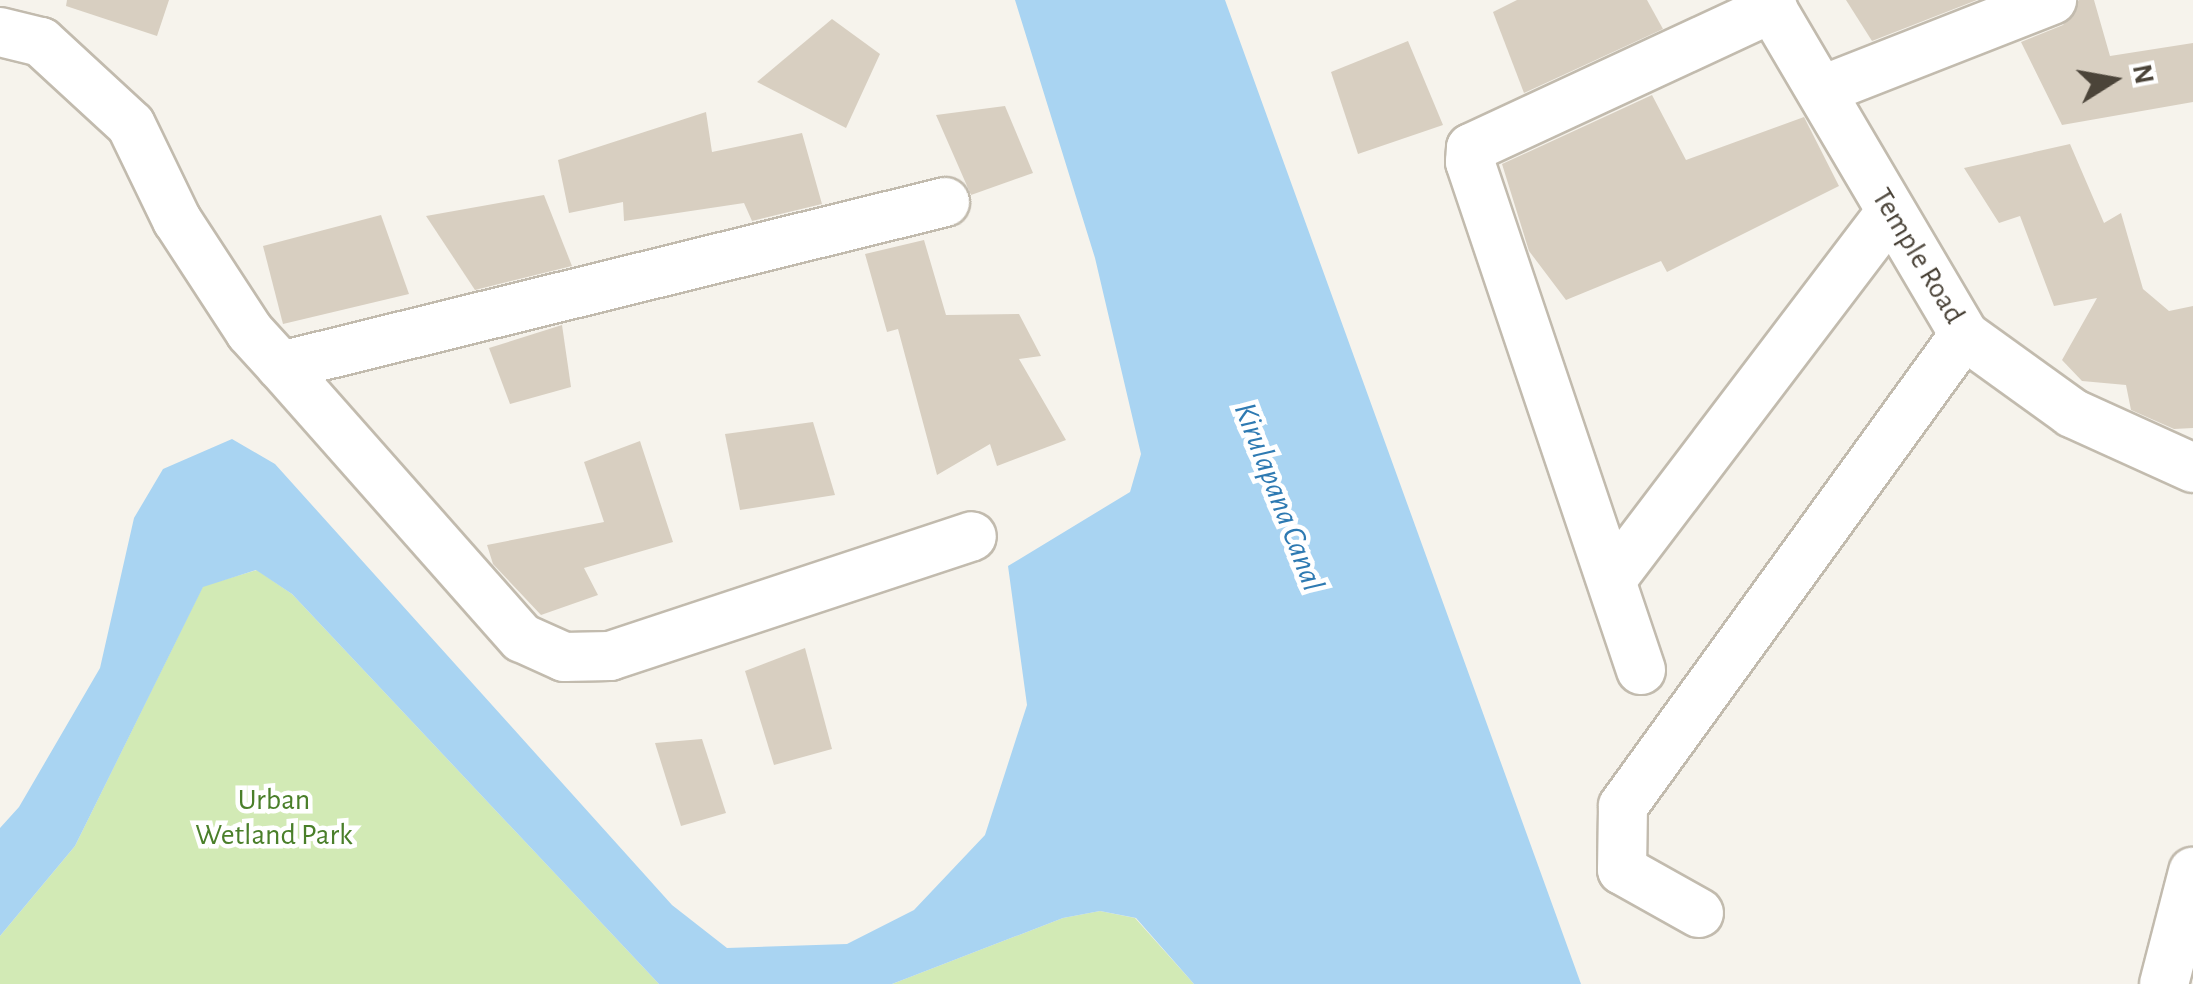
<!DOCTYPE html>
<style>
body{margin:0}
#map{position:relative;width:2193px;height:984px;overflow:hidden;background:#f6f3ec;font-family:"Alegreya Sans",sans-serif}
div>[style]{position:absolute}
.green>*{inset:0;background:#d2eab5}
.water>*{inset:0;background:#a9d4f2}
.building>*{inset:0;background:#d8cfc1}
.roads{filter:drop-shadow(2px 0 #c2bbae) drop-shadow(-2px 0 #c2bbae) drop-shadow(0 2px #c2bbae) drop-shadow(0 -2px #c2bbae)}
.minor>*{height:48px;margin:-24px;padding:0 24px;transform-origin:24px;border-radius:24px;background:#fff}
span{translate:-50% -50%;white-space:nowrap;text-align:center;line-height:1.15;-webkit-text-stroke:9px #fff;paint-order:stroke}
.street-label{font-size:30px;color:#4b4439}
.park-label{font-size:30px;color:#4a7f2a}
.water-label{font-size:32px;color:#2e7ab2;font-style:italic}
.north{position:absolute;left:2063px;top:30px;width:100px;height:100px;-webkit-text-stroke:8px #fff;paint-order:stroke;rotate:79deg;font-size:28px;font-weight:700;line-height:40px;text-align:center;color:#4b4439}
.north::after{content:'';display:block;margin:auto;width:35px;height:45px;background:#4b4439;clip-path:polygon(50% 0,100% 100%,50% 72%,0 100%)}
</style>
<div id="map">
<div class="green">
<i style="clip-path:polygon(257px 570px,292px 594px,659px 984px,0 984px,0 936px,75px 846px,203px 586px)"></i>
<i style="clip-path:polygon(1100px 911px,1135px 918px,1194px 984px,892px 984px,1063px 918px)"></i>
</div>
<div class="water">
<i style="clip-path:polygon(1015px 0,1225px 0,1581px 984px,1194px 984px,1136px 918px,1100px 911px,1063px 918px,892px 984px,659px 984px,292px 594px,256px 570px,203px 587px,75px 846px,0 936px,0 828px,19px 807px,100px 668px,134px 518px,163px 469px,232px 439px,275px 464px,672px 905px,727px 948px,847px 944px,914px 910px,985px 835px,1027px 705px,1008px 566px,1130px 492px,1141px 454px,1095px 258px)"></i>
</div>
<div class="building">
<i style="clip-path:polygon(67px 0,169px 0,157px 36px,66px 6px)"></i>
<i style="clip-path:polygon(1517px 0,1647px 0,1663px 29px,1524px 93px,1493px 12px)"></i>
<i style="clip-path:polygon(1846px 0,1977px 0,1872px 41px)"></i>
<i style="clip-path:polygon(2079px 0,2094px 0,2110px 56px,2193px 43px,2193px 102px,2062px 125px,2021px 42px,2063px 25px)"></i>
<i style="clip-path:polygon(832px 19px,880px 54px,846px 128px,757px 82px)"></i>
<i style="clip-path:polygon(1408px 41px,1443px 125px,1358px 154px,1331px 72px)"></i>
<i style="clip-path:polygon(1652px 95px,1686px 160px,1804px 117px,1839px 186px,1667px 272px,1661px 261px,1566px 300px,1529px 251px,1502px 164px)"></i>
<i style="clip-path:polygon(1005px 106px,1033px 173px,971px 195px,936px 115px)"></i>
<i style="clip-path:polygon(706px 112px,712px 152px,802px 133px,822px 204px,752px 221px,744px 203px,624px 221px,623px 202px,569px 213px,558px 160px)"></i>
<i style="clip-path:polygon(2070px 144px,2104px 223px,2121px 213px,2143px 289px,2169px 311px,2193px 306px,2193px 428px,2174px 429px,2131px 410px,2126px 385px,2082px 381px,2062px 360px,2097px 298px,2054px 306px,2020px 216px,1999px 223px,1964px 168px)"></i>
<i style="clip-path:polygon(544px 195px,572px 266px,475px 290px,426px 216px)"></i>
<i style="clip-path:polygon(381px 215px,409px 294px,283px 324px,263px 246px)"></i>
<i style="clip-path:polygon(924px 240px,946px 315px,1019px 314px,1041px 356px,1019px 359px,1066px 440px,997px 466px,990px 444px,937px 475px,898px 329px,887px 332px,865px 254px)"></i>
<i style="clip-path:polygon(562px 325px,571px 387px,510px 404px,489px 348px)"></i>
<i style="clip-path:polygon(813px 422px,835px 495px,740px 510px,725px 434px)"></i>
<i style="clip-path:polygon(640px 441px,673px 542px,584px 568px,598px 595px,541px 615px,493px 564px,487px 545px,604px 522px,584px 462px)"></i>
<i style="clip-path:polygon(805px 648px,832px 749px,774px 765px,745px 671px)"></i>
<i style="clip-path:polygon(702px 739px,726px 813px,681px 826px,655px 743px)"></i>
</div>
<div class="roads">
<div class="minor">
<i style="left:1767px;top:0;width:389px;rotate:59.5deg"></i>
<i style="left:1964px;top:335px;width:133px;rotate:35.8deg"></i>
<i style="left:2072px;top:413px;width:133px;rotate:24.4deg"></i>
<i style="left:0;top:32px;width:42px;rotate:13.7deg"></i>
<i style="left:41px;top:42px;width:122px;rotate:42.7deg"></i>
<i style="left:131px;top:125px;width:106px;rotate:64.2deg"></i>
<i style="left:177px;top:220px;width:134px;rotate:56.9deg"></i>
<i style="left:250px;top:332px;width:46px;rotate:47.6deg"></i>
<i style="left:281px;top:366px;width:684px;rotate:-13.87deg"></i>
<i style="left:1825px;top:89px;width:244px;rotate:-21.4deg"></i>
<i style="left:281px;top:366px;width:363px;rotate:48.5deg"></i>
<i style="left:522px;top:638px;width:46px;rotate:24.3deg"></i>
<i style="left:564px;top:657px;width:46px;rotate:-1.2deg"></i>
<i style="left:610px;top:656px;width:381px;rotate:-18.3deg"></i>
<i style="left:1612px;top:579px;width:458px;rotate:-52.8deg"></i>
<i style="left:1641px;top:670px;width:536px;rotate:-108.6deg"></i>
<i style="left:1470px;top:162px;width:14px;rotate:-86deg"></i>
<i style="left:1471px;top:148px;width:333px;rotate:-24.9deg"></i>
<i style="left:1699px;top:913px;width:88px;rotate:-150.8deg"></i>
<i style="left:1622px;top:870px;width:64px;rotate:-89.1deg"></i>
<i style="left:1623px;top:806px;width:581px;rotate:-54.1deg"></i>
<i style="left:2164px;top:984px;width:116px;rotate:-75.5deg"></i>
</div>
</div>
<div class="street-label">
<span style="left:1918px;top:256px;rotate:59deg">Temple Road</span>
</div>
<div class="park-label">
<span style="left:274px;top:817px">Urban<br>Wetland Park</span>
</div>
<div class="water-label">
<span style="left:1279px;top:497px;rotate:69deg">Kirulapana Canal</span>
</div>
<div class="north">N</div>
</div>
